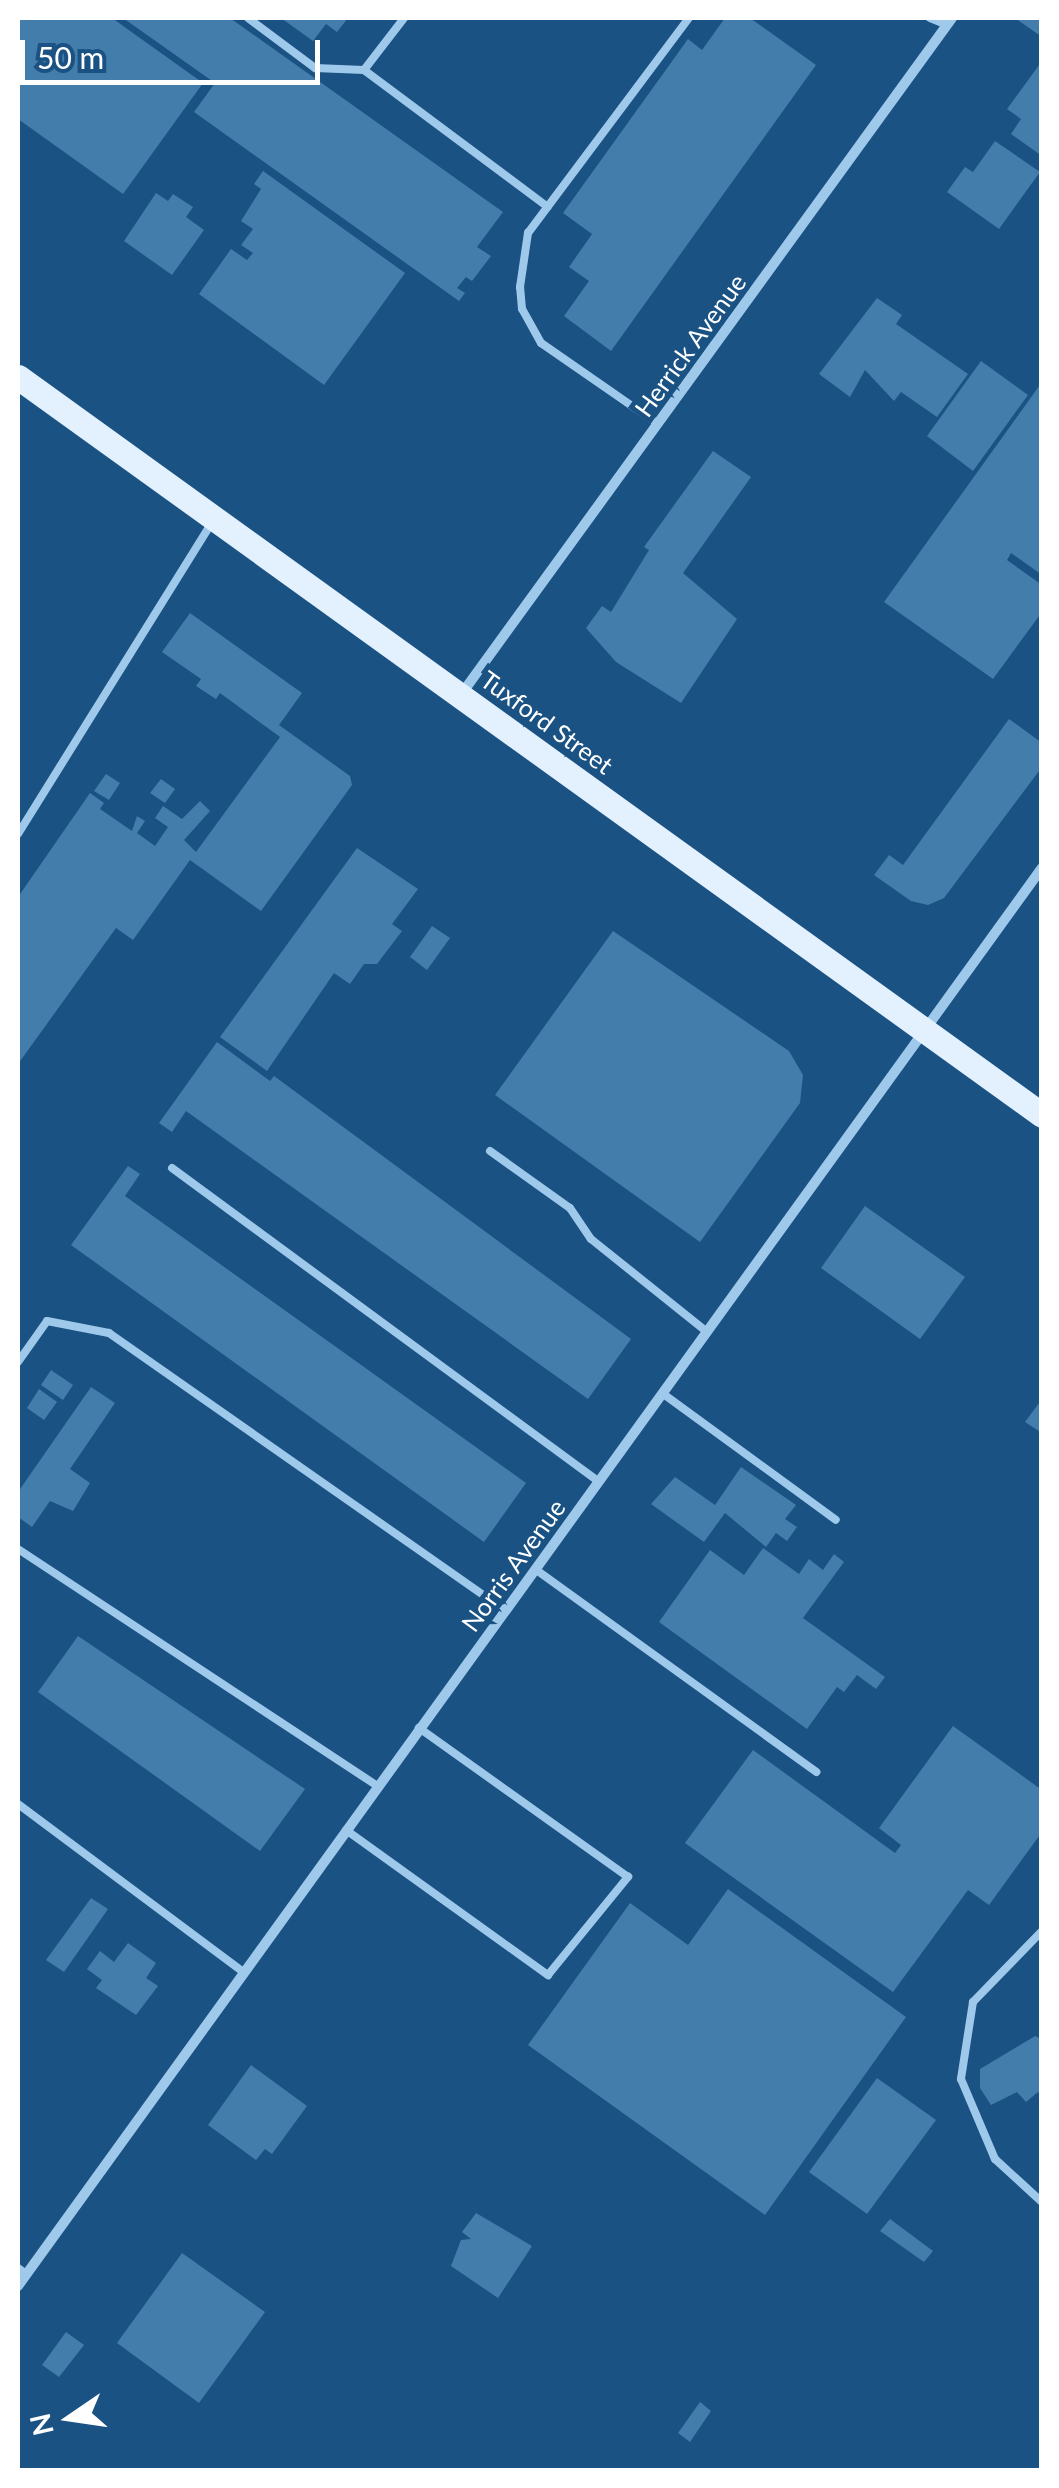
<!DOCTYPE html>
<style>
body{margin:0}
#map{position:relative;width:1059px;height:2488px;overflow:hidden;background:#1a5283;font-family:Lato,sans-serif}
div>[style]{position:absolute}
.building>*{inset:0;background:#437dac}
.service>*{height:8px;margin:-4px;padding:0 4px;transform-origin:4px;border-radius:4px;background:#9fc9eb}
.minor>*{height:10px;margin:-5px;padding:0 5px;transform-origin:5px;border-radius:5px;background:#9fc9eb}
.primary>*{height:25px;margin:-12.5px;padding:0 12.5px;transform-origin:12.5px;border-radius:12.5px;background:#e3f1ff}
span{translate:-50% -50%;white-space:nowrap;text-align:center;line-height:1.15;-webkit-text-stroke:10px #1a5283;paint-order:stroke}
.street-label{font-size:25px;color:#fff}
.frame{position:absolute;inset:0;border:20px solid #fff;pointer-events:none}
.north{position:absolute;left:20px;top:2368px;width:100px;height:100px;-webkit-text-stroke:8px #1a5283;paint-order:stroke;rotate:257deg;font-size:28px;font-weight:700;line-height:40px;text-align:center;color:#fff}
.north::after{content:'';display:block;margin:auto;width:35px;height:45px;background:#fff;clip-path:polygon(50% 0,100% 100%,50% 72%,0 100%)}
.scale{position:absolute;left:20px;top:40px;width:300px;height:45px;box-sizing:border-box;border:5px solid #fff;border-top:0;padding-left:12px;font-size:30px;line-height:35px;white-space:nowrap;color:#fff;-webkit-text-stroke:8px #1a5283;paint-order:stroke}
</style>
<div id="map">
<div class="building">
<i style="clip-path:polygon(18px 18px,112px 18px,203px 83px,123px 194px,18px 119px)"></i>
<i style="clip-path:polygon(123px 18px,230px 18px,503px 212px,477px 247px,491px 256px,472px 281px,466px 277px,457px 288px,465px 293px,459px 301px,194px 112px,215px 83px)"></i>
<i style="clip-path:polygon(281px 18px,348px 18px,337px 32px,326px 24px,313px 41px)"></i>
<i style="clip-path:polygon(725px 18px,750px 18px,816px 65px,611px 351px,564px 316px,589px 281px,569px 267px,592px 234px,563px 213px,688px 39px,702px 50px)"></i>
<i style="clip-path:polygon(1015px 18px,1042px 18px,1042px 37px)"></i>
<i style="clip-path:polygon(1042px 61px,1042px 156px,1011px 134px,1021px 119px,1007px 109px)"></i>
<i style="clip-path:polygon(995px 141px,1040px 172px,999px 229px,947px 192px,965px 167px,973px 172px)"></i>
<i style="clip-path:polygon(263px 171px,405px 273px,324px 385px,199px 294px,231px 249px,247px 260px,253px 253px,241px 245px,253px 229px,241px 221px,261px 189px,254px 184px)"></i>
<i style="clip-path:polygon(156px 193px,168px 201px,173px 194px,193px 207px,186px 217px,204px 230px,172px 275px,124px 241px)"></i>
<i style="clip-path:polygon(877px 298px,902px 315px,896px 324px,968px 374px,937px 417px,901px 392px,894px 401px,865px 370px,850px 397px,819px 374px)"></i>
<i style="clip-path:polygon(981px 361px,1028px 395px,973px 471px,927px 436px)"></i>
<i style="clip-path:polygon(1042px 382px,1042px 575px,1011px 553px,1007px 560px,1042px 585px,1042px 612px,993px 679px,884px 602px)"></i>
<i style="clip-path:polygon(713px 451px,751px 477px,683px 573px,737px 619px,681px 703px,616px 662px,586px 628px,602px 606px,611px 612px,649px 550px,644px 547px)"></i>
<i style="clip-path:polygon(190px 613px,302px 693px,279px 725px,350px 776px,352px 785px,261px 911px,190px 860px,133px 940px,116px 928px,18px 1064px,18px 897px,90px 793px,104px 803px,100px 809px,132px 831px,137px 816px,145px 821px,137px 833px,155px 846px,168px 827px,155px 818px,163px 806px,182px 819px,200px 801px,210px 811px,184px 840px,196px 852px,280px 737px,220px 693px,216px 699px,196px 686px,201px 679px,162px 652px)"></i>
<i style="clip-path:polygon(1009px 719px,1042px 743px,1042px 767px,944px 898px,928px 905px,911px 901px,874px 875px,889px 855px,903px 865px)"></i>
<i style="clip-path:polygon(106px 774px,120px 783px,109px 800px,94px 791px)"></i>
<i style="clip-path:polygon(161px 779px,175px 789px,165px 803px,150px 793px)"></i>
<i style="clip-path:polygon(357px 848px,418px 889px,392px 924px,402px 931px,377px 964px,364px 964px,350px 984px,334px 973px,267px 1071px,220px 1037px)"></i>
<i style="clip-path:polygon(432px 926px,450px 938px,427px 970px,410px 957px)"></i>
<i style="clip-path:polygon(613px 931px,789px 1051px,803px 1075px,800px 1103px,700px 1242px,495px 1095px)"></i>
<i style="clip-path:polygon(217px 1042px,270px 1081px,274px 1076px,631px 1339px,588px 1399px,186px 1111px,172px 1132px,159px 1123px)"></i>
<i style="clip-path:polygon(128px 1166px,140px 1174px,125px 1196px,526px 1483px,484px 1542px,71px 1245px)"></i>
<i style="clip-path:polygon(865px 1206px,965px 1277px,920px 1339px,821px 1268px)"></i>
<i style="clip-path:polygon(51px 1370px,73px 1385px,63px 1400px,41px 1385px)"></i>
<i style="clip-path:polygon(91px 1387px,115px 1403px,70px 1469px,90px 1483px,73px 1511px,50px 1501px,32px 1527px,18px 1517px,18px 1492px)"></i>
<i style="clip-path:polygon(39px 1389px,57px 1402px,44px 1420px,27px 1408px)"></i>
<i style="clip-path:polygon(1042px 1399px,1042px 1433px,1025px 1422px)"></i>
<i style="clip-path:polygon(741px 1467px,796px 1505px,785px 1519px,797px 1527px,787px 1541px,776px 1533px,766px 1547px,725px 1513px,704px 1542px,651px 1504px,675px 1477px,715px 1505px)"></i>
<i style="clip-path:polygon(763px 1548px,799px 1574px,809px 1559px,823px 1570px,834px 1554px,844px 1562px,803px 1618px,885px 1677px,876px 1689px,857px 1675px,844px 1692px,837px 1687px,807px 1729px,659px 1622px,710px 1550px,744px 1575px)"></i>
<i style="clip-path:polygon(78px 1636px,305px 1789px,260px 1851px,38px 1692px)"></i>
<i style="clip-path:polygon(953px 1726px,1042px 1790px,1042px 1832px,989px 1905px,968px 1890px,893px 1992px,685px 1843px,753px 1750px,895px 1853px,901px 1845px,879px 1828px)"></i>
<i style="clip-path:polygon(728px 1889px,906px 2017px,765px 2215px,528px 2045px,630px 1903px,688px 1945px)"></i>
<i style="clip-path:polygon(91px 1898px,108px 1909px,64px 1972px,46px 1960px)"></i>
<i style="clip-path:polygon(128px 1943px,156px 1963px,146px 1978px,158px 1986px,136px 2015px,96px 1988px,102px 1980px,87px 1969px,100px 1951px,114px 1962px)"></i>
<i style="clip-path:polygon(1035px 2036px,1042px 2039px,1042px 2097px,1038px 2092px,1026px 2102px,1017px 2092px,991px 2105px,980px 2088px,980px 2069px)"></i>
<i style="clip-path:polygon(251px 2065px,307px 2106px,272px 2154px,265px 2149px,256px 2160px,208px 2125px)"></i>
<i style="clip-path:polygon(877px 2078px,936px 2120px,867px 2214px,809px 2172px)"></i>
<i style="clip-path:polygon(476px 2213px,532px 2246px,498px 2298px,451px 2266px,461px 2240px,471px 2239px,462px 2232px)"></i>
<i style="clip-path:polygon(890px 2219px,933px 2251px,924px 2262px,880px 2231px)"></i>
<i style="clip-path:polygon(182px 2253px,265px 2312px,199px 2403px,117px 2343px)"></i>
<i style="clip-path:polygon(66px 2332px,84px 2345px,59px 2377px,42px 2365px)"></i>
<i style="clip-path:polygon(700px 2402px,711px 2411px,690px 2442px,678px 2433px)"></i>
</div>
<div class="service">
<i style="left:248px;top:18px;width:84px;rotate:36.7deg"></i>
<i style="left:315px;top:68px;width:49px;rotate:2.3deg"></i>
<i style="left:364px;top:70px;width:229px;rotate:36.7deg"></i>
<i style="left:930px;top:18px;width:18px;rotate:22deg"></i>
<i style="left:364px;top:70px;width:66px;rotate:-52.4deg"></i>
<i style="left:658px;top:424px;width:142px;rotate:-145.3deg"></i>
<i style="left:541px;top:343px;width:39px;rotate:-119deg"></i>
<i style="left:522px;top:309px;width:22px;rotate:-95deg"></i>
<i style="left:520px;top:287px;width:55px;rotate:-81.6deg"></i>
<i style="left:528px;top:233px;width:269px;rotate:-53.2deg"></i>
<i style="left:18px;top:834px;width:365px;rotate:-58.1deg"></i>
<i style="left:490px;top:1151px;width:98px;rotate:35.5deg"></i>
<i style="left:570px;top:1208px;width:37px;rotate:56deg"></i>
<i style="left:591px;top:1239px;width:149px;rotate:38.7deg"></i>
<i style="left:172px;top:1168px;width:529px;rotate:36.31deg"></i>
<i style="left:18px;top:1362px;width:50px;rotate:-54.7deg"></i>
<i style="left:47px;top:1321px;width:63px;rotate:11deg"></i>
<i style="left:109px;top:1333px;width:483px;rotate:35deg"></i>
<i style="left:662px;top:1393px;width:215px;rotate:36.1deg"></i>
<i style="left:18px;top:1549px;width:431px;rotate:33.4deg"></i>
<i style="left:535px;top:1569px;width:347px;rotate:35.8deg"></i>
<i style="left:18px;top:1804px;width:281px;rotate:36.7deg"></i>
<i style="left:346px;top:1830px;width:249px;rotate:35.7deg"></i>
<i style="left:548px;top:1975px;width:127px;rotate:-50.8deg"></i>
<i style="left:628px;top:1877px;width:257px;rotate:-144.5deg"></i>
<i style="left:1042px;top:1931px;width:99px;rotate:134.2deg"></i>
<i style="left:973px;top:2002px;width:78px;rotate:98.9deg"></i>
<i style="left:961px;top:2079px;width:87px;rotate:67deg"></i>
<i style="left:995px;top:2159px;width:64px;rotate:42.5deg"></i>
<i style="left:18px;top:2268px;width:10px;rotate:37deg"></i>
</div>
<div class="minor">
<i style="left:460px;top:696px;width:838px;rotate:-54.03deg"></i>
<i style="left:18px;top:2286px;width:1749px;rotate:-54.17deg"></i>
</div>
<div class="primary">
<i style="left:18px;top:377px;width:1262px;rotate:35.78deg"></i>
</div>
<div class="street-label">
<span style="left:690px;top:345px;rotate:-54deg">Herrick Avenue</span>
<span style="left:547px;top:722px;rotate:36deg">Tuxford Street</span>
<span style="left:513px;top:1565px;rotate:-54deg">Norris Avenue</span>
</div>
<div class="frame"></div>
<div class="north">N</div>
<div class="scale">50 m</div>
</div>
